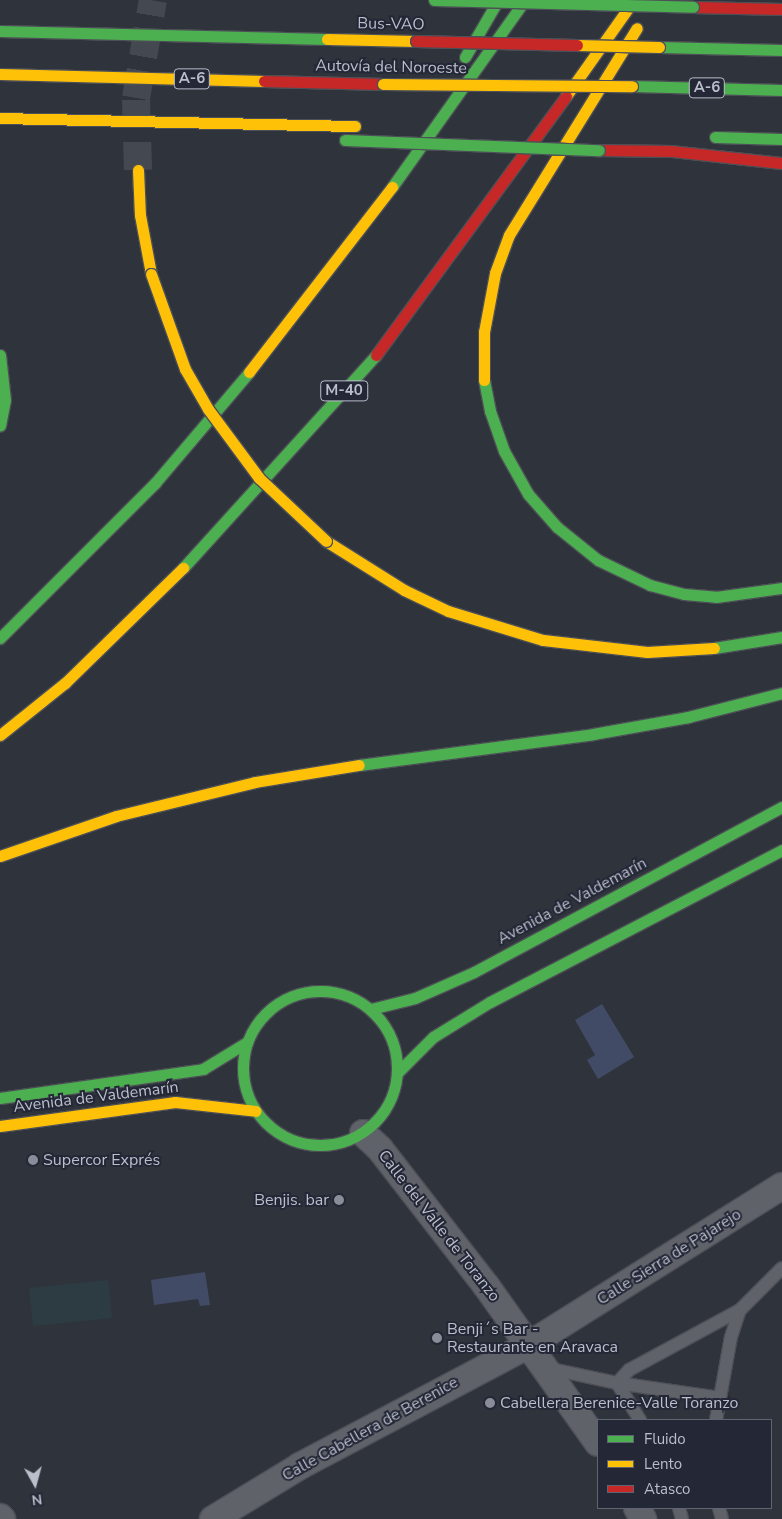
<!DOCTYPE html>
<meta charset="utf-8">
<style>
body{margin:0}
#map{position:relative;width:782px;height:1519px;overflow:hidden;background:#2f333c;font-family:"Nunito Sans",sans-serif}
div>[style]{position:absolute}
.green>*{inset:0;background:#2d3c42}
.water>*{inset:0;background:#424b65}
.highway-tunnel>*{height:28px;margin-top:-14px;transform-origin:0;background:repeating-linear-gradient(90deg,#444851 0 28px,transparent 0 42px)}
.roads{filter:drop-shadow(1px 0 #4d4f56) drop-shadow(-1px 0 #4d4f56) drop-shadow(0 1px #4d4f56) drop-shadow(0 -1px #4d4f56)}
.lane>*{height:12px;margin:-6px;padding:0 6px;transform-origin:6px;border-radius:6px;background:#60626a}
.street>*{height:26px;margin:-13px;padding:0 13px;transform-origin:13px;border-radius:13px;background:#60626a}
.fast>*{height:11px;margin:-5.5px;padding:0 5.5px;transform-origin:5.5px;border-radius:5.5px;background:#4caf50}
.fast>.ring{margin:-5.5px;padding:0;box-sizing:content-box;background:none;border:11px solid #4caf50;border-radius:50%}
.slow>*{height:11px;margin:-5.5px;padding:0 5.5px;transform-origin:5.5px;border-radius:5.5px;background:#ffc107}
.jam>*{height:11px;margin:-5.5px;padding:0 5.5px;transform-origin:5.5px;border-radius:5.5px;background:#c62828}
.bridges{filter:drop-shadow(1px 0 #4c4f57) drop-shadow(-1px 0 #4c4f57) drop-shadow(0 1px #4c4f57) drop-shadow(0 -1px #4c4f57)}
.fast-bridge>*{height:11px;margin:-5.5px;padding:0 5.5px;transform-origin:5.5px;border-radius:5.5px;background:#4caf50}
.slow-bridge>*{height:11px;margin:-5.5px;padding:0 5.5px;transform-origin:5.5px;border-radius:5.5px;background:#ffc107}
.jam-bridge>*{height:11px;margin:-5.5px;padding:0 5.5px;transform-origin:5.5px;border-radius:5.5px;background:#c62828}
.dots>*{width:14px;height:14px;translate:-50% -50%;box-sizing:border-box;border:2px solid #232736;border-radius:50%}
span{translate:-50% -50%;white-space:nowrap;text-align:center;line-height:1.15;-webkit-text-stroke:4px #232736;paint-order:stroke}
.shield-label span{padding:1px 4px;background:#232736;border:1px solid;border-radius:4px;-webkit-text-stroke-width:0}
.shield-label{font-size:15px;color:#bbbecb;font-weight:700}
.street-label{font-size:16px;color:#bbbecb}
.poi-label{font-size:16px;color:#bbbecb}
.left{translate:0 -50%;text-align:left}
.right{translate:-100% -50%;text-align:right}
.legend{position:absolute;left:597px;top:1419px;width:175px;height:90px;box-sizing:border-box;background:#232736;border:1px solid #606372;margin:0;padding:6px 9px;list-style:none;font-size:15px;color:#bbbecb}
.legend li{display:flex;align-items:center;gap:10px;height:25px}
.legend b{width:25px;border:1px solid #606372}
.north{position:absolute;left:10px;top:1459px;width:50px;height:50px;-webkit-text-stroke:4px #232736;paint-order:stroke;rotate:173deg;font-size:14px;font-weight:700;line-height:20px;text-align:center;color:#bbbecb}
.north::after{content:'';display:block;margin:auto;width:18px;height:22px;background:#bbbecb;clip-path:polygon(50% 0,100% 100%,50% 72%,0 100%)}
</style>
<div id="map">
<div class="green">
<i style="clip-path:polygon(108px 1280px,112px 1318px,33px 1326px,29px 1288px)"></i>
</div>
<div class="water">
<i style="clip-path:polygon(602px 1004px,634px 1057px,598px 1079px,587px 1060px,595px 1055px,575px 1020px)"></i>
<i style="clip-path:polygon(205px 1272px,210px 1305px,200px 1306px,198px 1299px,154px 1305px,151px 1280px)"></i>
</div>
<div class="highway-tunnel">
<i style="left:138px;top:170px;width:72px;rotate:-91.6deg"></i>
<i style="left:136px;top:98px;width:99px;rotate:-80.2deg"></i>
</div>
<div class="roads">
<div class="lane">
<i style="left:547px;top:1368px;width:72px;rotate:12.1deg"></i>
<i style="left:617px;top:1383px;width:44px;rotate:58.1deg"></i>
<i style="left:720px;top:1398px;width:104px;rotate:-171.7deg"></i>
<i style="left:617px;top:1383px;width:18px;rotate:-47deg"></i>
<i style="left:629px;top:1370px;width:126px;rotate:-28.4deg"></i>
<i style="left:716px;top:1420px;width:84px;rotate:-79.8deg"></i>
<i style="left:731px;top:1337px;width:28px;rotate:-72deg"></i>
<i style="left:740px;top:1310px;width:59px;rotate:-45deg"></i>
<i style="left:679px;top:1508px;width:11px;rotate:75deg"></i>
<i style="left:719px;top:1508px;width:11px;rotate:75deg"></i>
</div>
<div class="street">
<i style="left:363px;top:1133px;width:23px;rotate:43deg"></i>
<i style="left:380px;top:1149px;width:175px;rotate:52.2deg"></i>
<i style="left:487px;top:1287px;width:191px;rotate:54.6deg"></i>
<i style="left:637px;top:1508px;width:13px;rotate:61deg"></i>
<i style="left:0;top:1517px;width:3px;rotate:45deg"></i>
<i style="left:213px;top:1519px;width:102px;rotate:-31.3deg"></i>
<i style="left:300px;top:1466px;width:260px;rotate:-27.9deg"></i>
<i style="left:530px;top:1344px;width:297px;rotate:-32.1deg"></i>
</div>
<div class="fast">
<i style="left:0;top:31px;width:327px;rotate:1.4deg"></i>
<i style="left:659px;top:47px;width:123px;rotate:1.4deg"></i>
<i style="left:465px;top:57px;width:66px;rotate:-59.9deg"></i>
<i style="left:632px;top:86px;width:150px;rotate:1.5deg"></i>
<i style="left:715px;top:137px;width:67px;rotate:1.7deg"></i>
<i style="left:392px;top:187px;width:229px;rotate:-54.6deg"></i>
<i style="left:0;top:355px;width:45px;rotate:83.7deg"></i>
<i style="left:5px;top:400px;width:26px;rotate:101deg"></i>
<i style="left:484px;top:380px;width:32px;rotate:79deg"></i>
<i style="left:490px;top:411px;width:42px;rotate:70.7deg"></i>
<i style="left:504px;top:451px;width:49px;rotate:60.8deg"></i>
<i style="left:528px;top:494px;width:44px;rotate:48.7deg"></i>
<i style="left:557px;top:527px;width:53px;rotate:38.8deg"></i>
<i style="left:598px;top:560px;width:58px;rotate:25.7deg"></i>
<i style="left:650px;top:585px;width:35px;rotate:15deg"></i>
<i style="left:684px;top:594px;width:32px;rotate:5deg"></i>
<i style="left:716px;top:597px;width:67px;rotate:-7.8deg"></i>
<i style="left:183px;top:568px;width:287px;rotate:-47.8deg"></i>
<i style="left:0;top:638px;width:219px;rotate:-45deg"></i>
<i style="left:155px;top:483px;width:145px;rotate:-49.7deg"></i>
<i style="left:714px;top:648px;width:69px;rotate:-9.2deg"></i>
<i style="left:359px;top:765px;width:236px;rotate:-7.5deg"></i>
<i style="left:593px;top:734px;width:97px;rotate:-10.1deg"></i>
<i style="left:688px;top:717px;width:97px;rotate:-14.3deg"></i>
<i class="ring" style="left:243px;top:991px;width:143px;height:143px"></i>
<i style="left:371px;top:1009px;width:45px;rotate:-14deg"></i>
<i style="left:415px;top:998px;width:64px;rotate:-23.8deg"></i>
<i style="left:474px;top:972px;width:349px;rotate:-28.2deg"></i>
<i style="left:398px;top:1072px;width:49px;rotate:-45deg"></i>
<i style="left:433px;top:1037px;width:67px;rotate:-31.6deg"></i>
<i style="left:490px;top:1002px;width:329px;rotate:-27.5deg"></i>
<i style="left:0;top:1098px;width:205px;rotate:-8.1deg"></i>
<i style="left:203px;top:1069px;width:52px;rotate:-31.5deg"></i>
</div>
<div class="slow">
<i style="left:327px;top:39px;width:89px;rotate:1.3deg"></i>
<i style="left:0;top:74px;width:264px;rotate:1.5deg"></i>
<i style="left:566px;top:96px;width:118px;rotate:-54.7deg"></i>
<i style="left:0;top:118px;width:355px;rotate:1.3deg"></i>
<i style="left:138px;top:170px;width:45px;rotate:87.5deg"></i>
<i style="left:140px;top:215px;width:60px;rotate:79.4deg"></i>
<i style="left:249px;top:372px;width:234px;rotate:-52.3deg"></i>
<i style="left:484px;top:380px;width:48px;rotate:-90deg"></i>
<i style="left:484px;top:332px;width:60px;rotate:-79.4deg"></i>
<i style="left:495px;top:273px;width:40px;rotate:-69.8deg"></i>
<i style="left:509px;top:235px;width:243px;rotate:-58.3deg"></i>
<i style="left:326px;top:541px;width:92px;rotate:32.1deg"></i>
<i style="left:404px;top:590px;width:49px;rotate:25.5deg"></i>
<i style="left:448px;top:611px;width:99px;rotate:17deg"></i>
<i style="left:543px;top:640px;width:105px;rotate:6.6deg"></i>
<i style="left:647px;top:652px;width:67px;rotate:-3.4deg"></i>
<i style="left:0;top:735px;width:83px;rotate:-38.7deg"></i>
<i style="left:65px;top:683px;width:165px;rotate:-44.3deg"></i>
<i style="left:0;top:856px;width:123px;rotate:-19deg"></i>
<i style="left:116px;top:816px;width:143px;rotate:-13.7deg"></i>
<i style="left:255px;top:782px;width:105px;rotate:-9.3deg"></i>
<i style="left:0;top:1126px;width:177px;rotate:-7.8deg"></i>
<i style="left:175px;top:1102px;width:81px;rotate:6.3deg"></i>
</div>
<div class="jam">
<i style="left:693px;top:7px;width:89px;rotate:1.3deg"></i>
<i style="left:264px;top:81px;width:119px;rotate:1.4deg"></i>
<i style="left:599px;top:150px;width:72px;rotate:0.8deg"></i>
<i style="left:671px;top:151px;width:112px;rotate:6.2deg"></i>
<i style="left:376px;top:355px;width:321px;rotate:-53.7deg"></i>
</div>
</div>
<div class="bridges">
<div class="fast-bridge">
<i style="left:434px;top:0;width:259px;rotate:1.5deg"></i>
<i style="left:345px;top:140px;width:254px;rotate:2.3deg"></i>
</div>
<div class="slow-bridge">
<i style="left:577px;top:45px;width:82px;rotate:1.4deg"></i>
<i style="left:383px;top:84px;width:249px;rotate:0.5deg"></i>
<i style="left:151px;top:274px;width:101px;rotate:70.3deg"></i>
<i style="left:185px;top:369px;width:46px;rotate:60.1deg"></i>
<i style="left:208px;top:409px;width:86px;rotate:53.5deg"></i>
<i style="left:259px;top:478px;width:92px;rotate:43.2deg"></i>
</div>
<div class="jam-bridge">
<i style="left:416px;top:41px;width:161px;rotate:1.4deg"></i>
</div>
</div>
<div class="dots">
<i style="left:33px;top:1160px;background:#8a8d99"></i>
<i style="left:339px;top:1200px;background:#8a8d99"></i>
<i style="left:437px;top:1338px;background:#8a8d99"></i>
<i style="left:490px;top:1403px;background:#8a8d99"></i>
</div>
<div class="shield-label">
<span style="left:192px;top:79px">A-6</span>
<span style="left:707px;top:88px">A-6</span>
<span style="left:344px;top:391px">M-40</span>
</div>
<div class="street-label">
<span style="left:391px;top:24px;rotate:1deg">Bus-VAO</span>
<span style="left:391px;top:67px;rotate:1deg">Autovía del Noroeste</span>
<span style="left:572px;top:901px;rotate:-28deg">Avenida de Valdemarín</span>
<span style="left:96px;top:1097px;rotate:-7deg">Avenida de Valdemarín</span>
<span style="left:439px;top:1226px;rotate:52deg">Calle del Valle de Toranzo</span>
<span style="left:669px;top:1257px;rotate:-32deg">Calle Sierra de Pajarejo</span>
<span style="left:370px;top:1429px;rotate:-29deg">Calle Cabellera de Berenice</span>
</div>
<div class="poi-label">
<span class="left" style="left:43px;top:1160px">Supercor Exprés</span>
<span class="right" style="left:329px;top:1200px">Benjis. bar</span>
<span class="left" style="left:447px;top:1338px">Benji´s Bar -<br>Restaurante en Aravaca</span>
<span class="left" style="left:500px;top:1403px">Cabellera Berenice-Valle Toranzo</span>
</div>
<ul class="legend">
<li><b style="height:6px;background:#4caf50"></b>Fluido</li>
<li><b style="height:6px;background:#ffc107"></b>Lento</li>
<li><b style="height:6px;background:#c62828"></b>Atasco</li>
</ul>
<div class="north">N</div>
</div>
